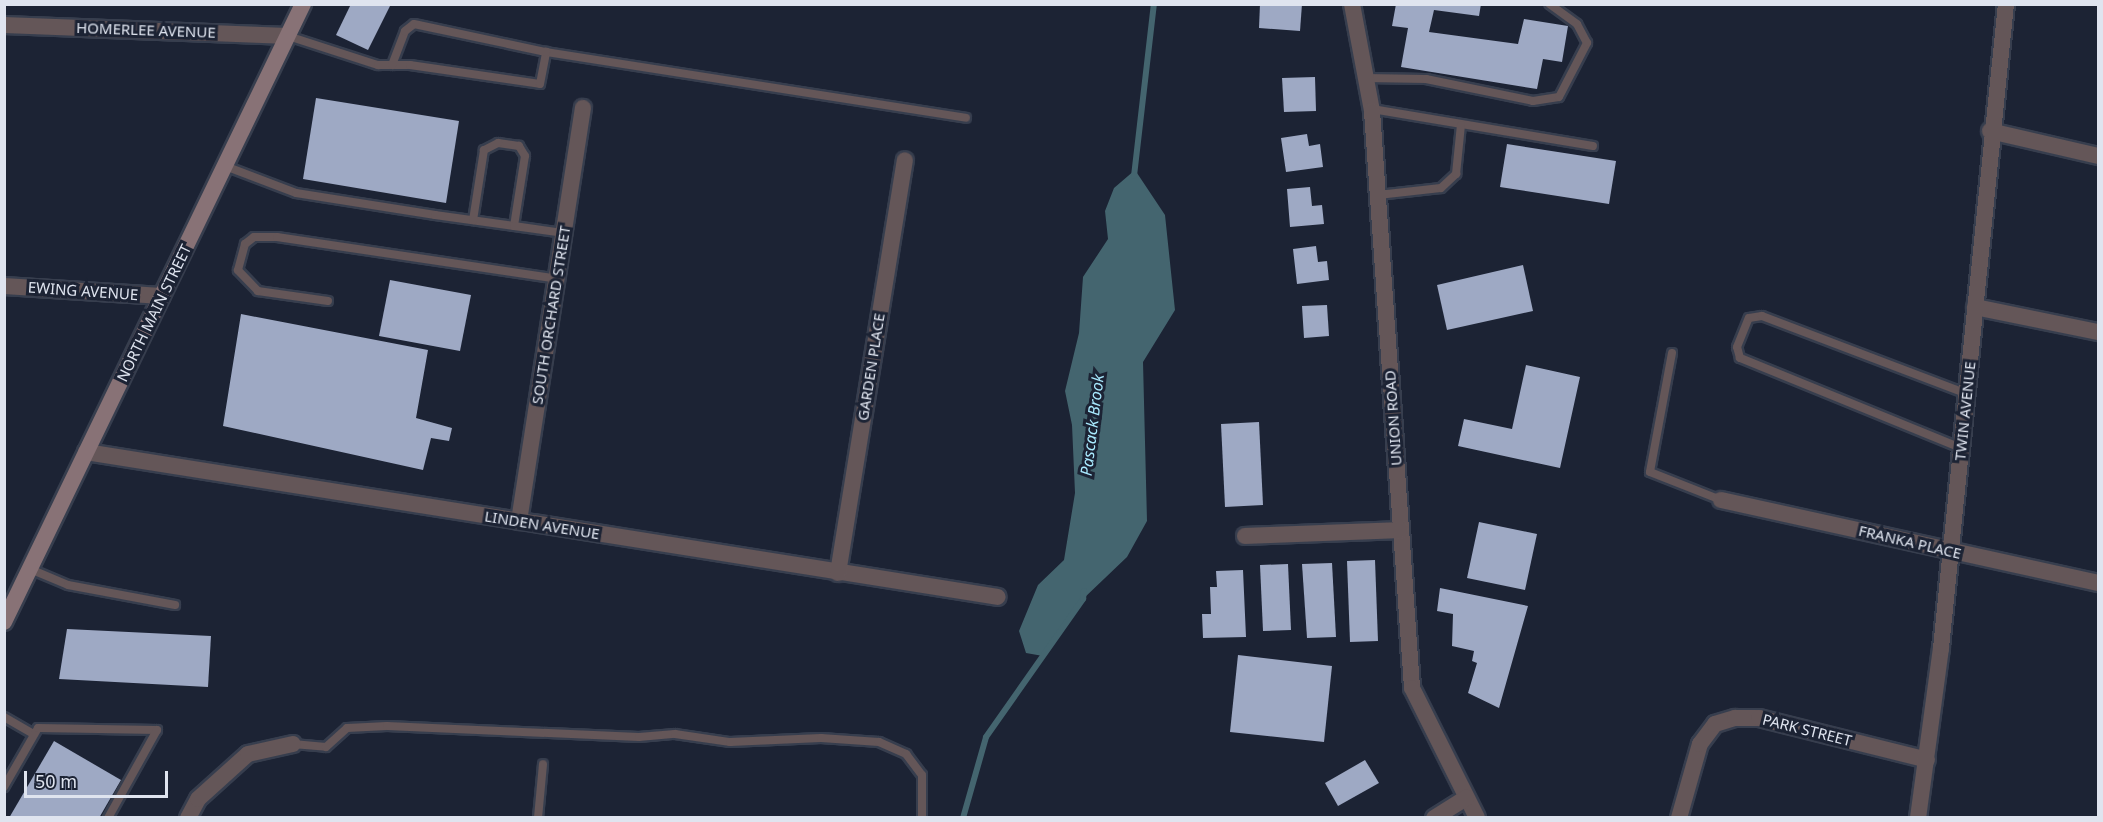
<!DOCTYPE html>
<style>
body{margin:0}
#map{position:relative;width:2103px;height:822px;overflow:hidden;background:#1c2334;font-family:"Noto Sans",sans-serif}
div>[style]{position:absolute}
.water>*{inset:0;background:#44656f}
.stream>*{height:6px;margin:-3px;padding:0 3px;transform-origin:3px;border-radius:3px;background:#44656f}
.building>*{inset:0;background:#9ea9c4}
.roads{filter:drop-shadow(2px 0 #373e4e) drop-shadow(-2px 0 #373e4e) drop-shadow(0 2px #373e4e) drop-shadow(0 -2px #373e4e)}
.service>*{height:8px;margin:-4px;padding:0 4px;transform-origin:4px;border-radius:4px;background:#645658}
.minor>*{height:16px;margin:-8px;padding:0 8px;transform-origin:8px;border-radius:8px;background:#645658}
.secondary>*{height:16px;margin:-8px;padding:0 8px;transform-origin:8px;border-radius:8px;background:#887276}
span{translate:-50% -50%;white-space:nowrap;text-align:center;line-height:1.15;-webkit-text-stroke:6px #1c2334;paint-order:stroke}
.street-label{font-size:15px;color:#dfe4ef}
.water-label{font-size:16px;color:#a9eaff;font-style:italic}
.frame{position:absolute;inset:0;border:6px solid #dfe4ef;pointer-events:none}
.scale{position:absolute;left:24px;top:771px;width:144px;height:27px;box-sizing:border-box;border:3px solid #dfe4ef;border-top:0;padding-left:8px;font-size:18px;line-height:21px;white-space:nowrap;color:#dfe4ef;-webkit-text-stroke:4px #1c2334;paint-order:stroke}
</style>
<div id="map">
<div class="water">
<i style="clip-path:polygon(1135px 170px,1165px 215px,1175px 310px,1143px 362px,1147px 521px,1127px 557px,1083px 599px,1043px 656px,1026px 653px,1019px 631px,1038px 585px,1064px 560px,1075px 493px,1072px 425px,1065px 391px,1079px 333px,1083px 277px,1108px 239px,1105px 211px,1114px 188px)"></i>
</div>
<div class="stream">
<i style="left:1134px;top:176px;width:173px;rotate:-83.4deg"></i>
<i style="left:963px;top:818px;width:84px;rotate:-74.1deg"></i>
<i style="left:986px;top:737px;width:169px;rotate:-54.9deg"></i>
<i style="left:1083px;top:599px;width:8px;rotate:-83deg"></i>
</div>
<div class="building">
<i style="clip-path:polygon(351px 4px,391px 4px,368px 50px,336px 35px)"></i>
<i style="clip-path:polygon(1260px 4px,1302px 4px,1300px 31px,1259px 28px)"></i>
<i style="clip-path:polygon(1396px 4px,1481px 4px,1479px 16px,1434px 10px,1429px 32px,1518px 44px,1524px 19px,1568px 26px,1562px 62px,1543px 59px,1537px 89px,1401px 67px,1408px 28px,1392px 26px)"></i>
<i style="clip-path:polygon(1315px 77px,1316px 111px,1284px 112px,1282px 78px)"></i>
<i style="clip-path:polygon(316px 98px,459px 121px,446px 203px,303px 179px)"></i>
<i style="clip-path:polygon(1307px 134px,1309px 146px,1320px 144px,1323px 167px,1286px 172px,1281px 138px)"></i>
<i style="clip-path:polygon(1507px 144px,1616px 161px,1609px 204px,1500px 187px)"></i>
<i style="clip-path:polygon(1310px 187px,1312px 206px,1322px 205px,1324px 224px,1290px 227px,1287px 189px)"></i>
<i style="clip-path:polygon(1316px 246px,1318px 262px,1327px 261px,1329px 280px,1297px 284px,1293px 249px)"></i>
<i style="clip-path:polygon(1523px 265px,1533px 311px,1447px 330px,1437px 285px)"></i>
<i style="clip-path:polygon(390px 280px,471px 295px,460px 351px,379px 336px)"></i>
<i style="clip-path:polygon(1327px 305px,1329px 336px,1304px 338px,1302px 306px)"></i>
<i style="clip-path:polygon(241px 314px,428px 350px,416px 418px,452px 428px,449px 441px,431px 438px,423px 470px,223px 426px)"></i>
<i style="clip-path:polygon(1526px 365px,1580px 377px,1560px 468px,1458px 446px,1464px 419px,1512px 429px)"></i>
<i style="clip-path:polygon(1259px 422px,1263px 505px,1225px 507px,1221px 424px)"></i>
<i style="clip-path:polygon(1479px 522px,1537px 534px,1525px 590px,1467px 578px)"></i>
<i style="clip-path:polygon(1375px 560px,1378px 641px,1350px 642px,1347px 561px)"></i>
<i style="clip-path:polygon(1332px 563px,1336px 637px,1307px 638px,1302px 564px)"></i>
<i style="clip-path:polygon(1288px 564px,1291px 630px,1263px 631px,1260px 565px)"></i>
<i style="clip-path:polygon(1243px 570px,1246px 637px,1203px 638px,1202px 614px,1211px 614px,1210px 587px,1217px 587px,1216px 571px)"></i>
<i style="clip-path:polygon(1440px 588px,1528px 606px,1499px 708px,1468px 693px,1477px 663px,1472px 661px,1474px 651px,1452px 646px,1453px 614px,1437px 611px)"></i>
<i style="clip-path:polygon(67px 629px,211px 636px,208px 687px,59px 679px)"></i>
<i style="clip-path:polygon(1238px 655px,1332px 666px,1324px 742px,1230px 732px)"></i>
<i style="clip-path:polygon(54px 741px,121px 780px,99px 818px,9px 818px)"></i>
<i style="clip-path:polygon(1365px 760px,1379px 783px,1338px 806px,1325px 783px)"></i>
</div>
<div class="roads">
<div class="service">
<i style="left:288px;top:36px;width:95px;rotate:17.9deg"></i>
<i style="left:378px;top:65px;width:32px"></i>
<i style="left:410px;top:65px;width:131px;rotate:8.3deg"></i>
<i style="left:540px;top:84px;width:33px;rotate:-79deg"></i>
<i style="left:546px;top:52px;width:425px;rotate:8.9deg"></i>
<i style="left:392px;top:65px;width:36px;rotate:-69deg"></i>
<i style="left:405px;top:31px;width:11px;rotate:-38deg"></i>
<i style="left:414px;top:24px;width:135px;rotate:12deg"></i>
<i style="left:1366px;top:78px;width:60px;rotate:1deg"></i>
<i style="left:1426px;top:79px;width:109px;rotate:11.6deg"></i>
<i style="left:1533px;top:101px;width:26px;rotate:-9deg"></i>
<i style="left:1559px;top:97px;width:61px;rotate:-62.6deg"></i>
<i style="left:1587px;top:43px;width:21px;rotate:-118deg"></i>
<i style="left:1577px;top:24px;width:34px;rotate:-144deg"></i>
<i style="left:1372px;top:109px;width:224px;rotate:9.5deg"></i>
<i style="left:225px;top:166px;width:76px;rotate:20.8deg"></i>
<i style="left:296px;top:193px;width:141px;rotate:9deg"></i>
<i style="left:435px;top:215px;width:80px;rotate:7.9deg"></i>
<i style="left:514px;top:226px;width:71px;rotate:-81.1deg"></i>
<i style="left:525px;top:156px;width:12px;rotate:-121deg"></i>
<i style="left:519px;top:146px;width:21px;rotate:-172deg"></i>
<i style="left:498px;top:143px;width:16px;rotate:153deg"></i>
<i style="left:484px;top:150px;width:71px;rotate:98.9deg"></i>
<i style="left:1378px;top:195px;width:63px;rotate:-6.3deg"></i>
<i style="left:1441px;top:188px;width:21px;rotate:-43deg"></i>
<i style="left:1456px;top:174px;width:49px;rotate:-84.2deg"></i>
<i style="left:514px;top:226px;width:49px;rotate:8.1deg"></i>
<i style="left:328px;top:301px;width:71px;rotate:-171.9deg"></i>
<i style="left:258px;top:291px;width:29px;rotate:-134deg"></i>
<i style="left:238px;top:270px;width:27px;rotate:-75deg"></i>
<i style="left:245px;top:244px;width:11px;rotate:-38deg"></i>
<i style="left:254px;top:237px;width:23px"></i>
<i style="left:277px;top:237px;width:283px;rotate:8.5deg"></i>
<i style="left:1672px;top:353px;width:121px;rotate:100.5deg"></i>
<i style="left:1650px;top:472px;width:76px;rotate:21.5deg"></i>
<i style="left:1961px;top:448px;width:239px;rotate:-157.8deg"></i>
<i style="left:1740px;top:358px;width:11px;rotate:-105deg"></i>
<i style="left:1737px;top:347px;width:31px;rotate:-68deg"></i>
<i style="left:1749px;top:318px;width:13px;rotate:-9deg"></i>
<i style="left:1762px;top:316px;width:219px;rotate:20.8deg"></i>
<i style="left:30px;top:569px;width:41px;rotate:22.8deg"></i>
<i style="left:68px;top:585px;width:109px;rotate:10.6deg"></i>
<i style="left:4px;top:717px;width:34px;rotate:30deg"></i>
<i style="left:293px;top:744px;width:33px;rotate:5deg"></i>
<i style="left:326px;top:747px;width:28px;rotate:-42deg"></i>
<i style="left:347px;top:728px;width:40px;rotate:-2.9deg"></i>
<i style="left:387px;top:726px;width:252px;rotate:2.5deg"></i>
<i style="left:639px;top:737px;width:36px;rotate:-5deg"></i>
<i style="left:675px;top:734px;width:56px;rotate:8.3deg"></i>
<i style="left:730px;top:742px;width:91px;rotate:-2.5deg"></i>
<i style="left:821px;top:738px;width:58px;rotate:3.9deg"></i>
<i style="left:879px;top:742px;width:30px;rotate:24deg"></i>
<i style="left:906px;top:754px;width:26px;rotate:53deg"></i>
<i style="left:922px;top:775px;width:43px;rotate:90deg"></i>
<i style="left:4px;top:787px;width:68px;rotate:-60deg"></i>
<i style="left:38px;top:728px;width:119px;rotate:1deg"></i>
<i style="left:157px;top:730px;width:101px;rotate:119.1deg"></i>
<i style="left:538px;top:818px;width:54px;rotate:-84.7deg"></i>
</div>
<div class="minor">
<i style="left:1352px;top:4px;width:109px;rotate:79.4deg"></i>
<i style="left:1372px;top:111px;width:578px;rotate:86.03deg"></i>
<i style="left:1412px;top:688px;width:145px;rotate:63.4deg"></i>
<i style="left:4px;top:25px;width:284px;rotate:2.2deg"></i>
<i style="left:1990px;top:131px;width:111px;rotate:13deg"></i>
<i style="left:4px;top:286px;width:158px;rotate:3.6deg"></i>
<i style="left:1975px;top:307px;width:126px;rotate:11.5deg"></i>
<i style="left:86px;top:452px;width:923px;rotate:9.03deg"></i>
<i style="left:1721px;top:500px;width:386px;rotate:12.4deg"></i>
<i style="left:519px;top:521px;width:418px;rotate:-81.2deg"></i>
<i style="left:1245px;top:536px;width:156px;rotate:-2.2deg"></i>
<i style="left:838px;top:573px;width:418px;rotate:-80.8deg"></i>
<i style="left:188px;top:818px;width:21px;rotate:-62deg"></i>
<i style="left:198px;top:799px;width:67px;rotate:-42deg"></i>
<i style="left:248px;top:754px;width:46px;rotate:-12.5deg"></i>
<i style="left:1434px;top:818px;width:38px;rotate:-32deg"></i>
<i style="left:1679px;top:818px;width:77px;rotate:-74.2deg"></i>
<i style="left:1700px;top:744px;width:25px;rotate:-53deg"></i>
<i style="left:1715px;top:724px;width:21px;rotate:-17deg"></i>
<i style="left:1735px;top:718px;width:24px"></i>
<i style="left:1759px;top:718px;width:173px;rotate:14deg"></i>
<i style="left:1918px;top:818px;width:172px;rotate:-82.3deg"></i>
<i style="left:1941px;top:648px;width:647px;rotate:-84.24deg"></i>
</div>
<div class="secondary">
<i style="left:4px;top:622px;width:687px;rotate:-64.18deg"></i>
</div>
</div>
<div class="street-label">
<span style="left:146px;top:30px;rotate:2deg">HOMERLEE AVENUE</span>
<span style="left:83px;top:291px;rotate:4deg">EWING AVENUE</span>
<span style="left:154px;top:313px;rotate:-64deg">NORTH MAIN STREET</span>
<span style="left:551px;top:315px;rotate:-81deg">SOUTH ORCHARD STREET</span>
<span style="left:871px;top:367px;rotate:-81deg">GARDEN PLACE</span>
<span style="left:1965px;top:411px;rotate:-84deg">TWIN AVENUE</span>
<span style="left:1393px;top:418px;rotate:-94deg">UNION ROAD</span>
<span style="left:542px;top:525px;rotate:9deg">LINDEN AVENUE</span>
<span style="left:1910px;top:542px;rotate:13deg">FRANKA PLACE</span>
<span style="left:1807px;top:730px;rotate:14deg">PARK STREET</span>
</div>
<div class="water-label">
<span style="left:1092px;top:425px;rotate:-83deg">Pascack Brook</span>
</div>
<div class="frame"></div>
<div class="scale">50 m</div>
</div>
